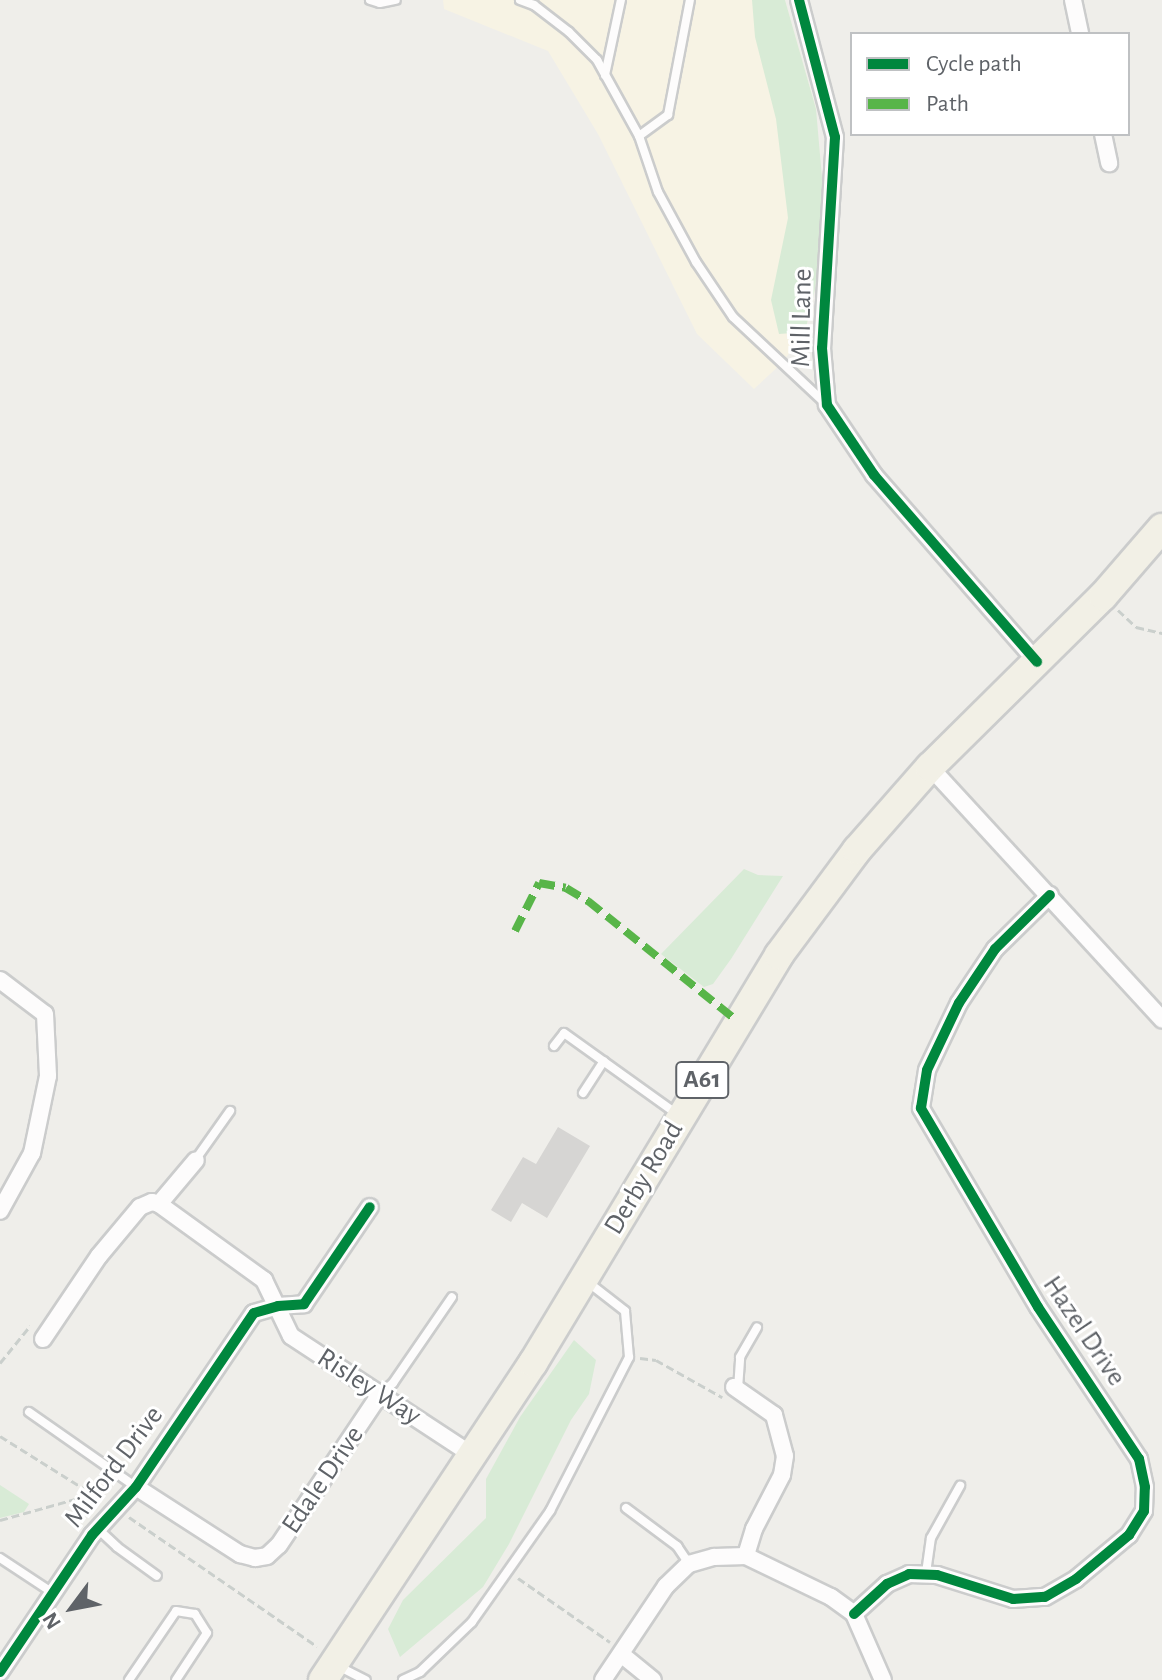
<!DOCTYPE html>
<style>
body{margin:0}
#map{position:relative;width:1162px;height:1680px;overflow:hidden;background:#efeeea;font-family:"Alegreya Sans",sans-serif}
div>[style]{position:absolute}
.commercial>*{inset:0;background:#f7f3e4}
.green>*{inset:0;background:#d8ebd6}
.building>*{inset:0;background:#d6d5d3}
.path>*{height:3px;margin-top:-1.5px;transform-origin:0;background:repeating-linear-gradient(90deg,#cacfcc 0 8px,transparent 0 12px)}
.roads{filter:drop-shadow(2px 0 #cbcccc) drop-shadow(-2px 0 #cbcccc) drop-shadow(0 2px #cbcccc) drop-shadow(0 -2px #cbcccc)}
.service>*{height:8px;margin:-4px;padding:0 4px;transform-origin:4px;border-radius:4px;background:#fdfcfc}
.minor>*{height:16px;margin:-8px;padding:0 8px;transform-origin:8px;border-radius:8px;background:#fdfcfc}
.trunk>*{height:28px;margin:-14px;padding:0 14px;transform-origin:14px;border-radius:14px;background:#f2f0e6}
.quiet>*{height:8px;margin-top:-4px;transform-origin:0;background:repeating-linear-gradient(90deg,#58b549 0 16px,transparent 0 24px)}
.cycleway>*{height:10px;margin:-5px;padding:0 5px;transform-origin:5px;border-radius:5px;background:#00873e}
span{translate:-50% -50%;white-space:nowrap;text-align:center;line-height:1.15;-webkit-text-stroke:6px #fff;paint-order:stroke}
.shield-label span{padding:2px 6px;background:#fff;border:2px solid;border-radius:6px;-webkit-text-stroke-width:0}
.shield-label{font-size:26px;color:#5f6368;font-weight:700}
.street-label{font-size:28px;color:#5f6368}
.legend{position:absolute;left:850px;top:32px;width:280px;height:104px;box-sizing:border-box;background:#fff;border:2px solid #bfc1c3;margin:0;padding:10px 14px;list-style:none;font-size:24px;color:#5f6368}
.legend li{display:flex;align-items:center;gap:16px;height:40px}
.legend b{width:40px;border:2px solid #bfc1c3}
.north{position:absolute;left:32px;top:1568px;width:80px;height:80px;-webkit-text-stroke:6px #fff;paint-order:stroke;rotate:238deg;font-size:22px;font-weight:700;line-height:32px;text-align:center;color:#5f6368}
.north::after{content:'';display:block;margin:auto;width:28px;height:36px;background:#5f6368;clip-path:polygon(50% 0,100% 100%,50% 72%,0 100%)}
</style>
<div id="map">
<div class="commercial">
<i style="clip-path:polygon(443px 0,785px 0,816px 109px,815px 289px,805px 332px,782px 363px,754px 389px,697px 334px,598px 134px,548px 51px,444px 9px)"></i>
</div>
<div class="green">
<i style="clip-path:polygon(752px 0,785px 0,816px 109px,825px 212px,815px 289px,805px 332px,779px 334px,771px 300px,788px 218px,776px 119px,755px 37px)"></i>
<i style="clip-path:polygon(744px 869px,758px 875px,783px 876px,731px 959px,713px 984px,704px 987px,661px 954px)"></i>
<i style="clip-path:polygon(574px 1340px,596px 1360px,589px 1394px,571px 1420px,509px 1544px,483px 1587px,400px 1657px,388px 1629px,403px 1600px,486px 1518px,486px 1479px,520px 1417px)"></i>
<i style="clip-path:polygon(0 1485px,29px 1504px,24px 1512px,0 1518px)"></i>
</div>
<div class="building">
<i style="clip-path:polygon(558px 1127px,590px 1146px,547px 1218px,522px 1203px,511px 1222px,491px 1210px,523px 1157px,536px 1164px)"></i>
</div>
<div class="path">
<i style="left:1118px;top:610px;width:25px;rotate:43deg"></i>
<i style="left:1136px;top:627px;width:27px;rotate:13deg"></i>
<i style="left:640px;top:1358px;width:16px;rotate:7deg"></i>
<i style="left:656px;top:1360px;width:76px;rotate:29.3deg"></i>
<i style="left:0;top:1363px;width:48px;rotate:-51deg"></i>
<i style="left:0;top:1436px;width:120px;rotate:32.1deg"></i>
<i style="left:129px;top:1517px;width:228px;rotate:34.5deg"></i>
<i style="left:0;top:1520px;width:97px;rotate:-15.6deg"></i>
<i style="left:518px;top:1578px;width:112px;rotate:34.8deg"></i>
</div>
<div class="roads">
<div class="service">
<i style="left:370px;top:0;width:10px;rotate:17deg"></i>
<i style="left:380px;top:3px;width:16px;rotate:-11deg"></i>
<i style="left:520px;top:0;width:15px;rotate:20deg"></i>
<i style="left:534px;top:5px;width:44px;rotate:37.6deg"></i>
<i style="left:569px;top:32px;width:40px;rotate:45deg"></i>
<i style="left:597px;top:60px;width:87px;rotate:61.1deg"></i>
<i style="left:639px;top:136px;width:59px;rotate:71.3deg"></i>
<i style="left:658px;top:192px;width:80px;rotate:61.5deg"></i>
<i style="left:696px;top:262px;width:66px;rotate:56.1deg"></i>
<i style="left:733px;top:317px;width:127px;rotate:43.1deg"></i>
<i style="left:605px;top:75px;width:77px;rotate:-78deg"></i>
<i style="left:639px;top:136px;width:36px;rotate:-36deg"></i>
<i style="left:668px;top:115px;width:117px;rotate:-79.2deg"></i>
<i style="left:554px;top:1046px;width:16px;rotate:-52deg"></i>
<i style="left:564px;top:1033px;width:139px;rotate:35.6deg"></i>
<i style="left:583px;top:1093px;width:38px;rotate:-57deg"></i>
<i style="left:196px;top:1159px;width:59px;rotate:-54.7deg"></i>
<i style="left:738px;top:1389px;width:32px;rotate:-86deg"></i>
<i style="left:740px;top:1357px;width:34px;rotate:-60deg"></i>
<i style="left:380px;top:1394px;width:17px;rotate:-40deg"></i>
<i style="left:393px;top:1383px;width:104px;rotate:-55.5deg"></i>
<i style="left:29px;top:1412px;width:131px;rotate:35deg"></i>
<i style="left:626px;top:1508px;width:64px;rotate:36.7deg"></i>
<i style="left:677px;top:1546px;width:22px;rotate:56deg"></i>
<i style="left:98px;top:1529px;width:26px;rotate:43deg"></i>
<i style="left:117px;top:1547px;width:49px;rotate:35.9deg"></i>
<i style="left:0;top:1558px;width:64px;rotate:33.4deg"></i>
<i style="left:926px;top:1573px;width:35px;rotate:-82deg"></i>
<i style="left:931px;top:1538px;width:60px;rotate:-60.9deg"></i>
<i style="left:338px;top:1666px;width:31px;rotate:27deg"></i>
<i style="left:129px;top:1680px;width:83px;rotate:-55.7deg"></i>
<i style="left:176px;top:1611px;width:19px;rotate:9deg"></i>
<i style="left:195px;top:1614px;width:22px;rotate:58deg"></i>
<i style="left:207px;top:1633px;width:56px;rotate:123.4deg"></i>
<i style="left:403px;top:1680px;width:19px;rotate:-25deg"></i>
<i style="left:420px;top:1672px;width:72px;rotate:-43.9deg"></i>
<i style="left:472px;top:1622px;width:136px;rotate:-54.9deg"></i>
<i style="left:550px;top:1511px;width:173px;rotate:-62.8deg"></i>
<i style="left:629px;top:1357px;width:46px;rotate:-95deg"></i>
<i style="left:625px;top:1311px;width:46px;rotate:-142.1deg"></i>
</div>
<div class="minor">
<i style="left:799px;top:0;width:142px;rotate:75.3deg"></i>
<i style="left:835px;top:137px;width:211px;rotate:93.5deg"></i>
<i style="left:822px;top:348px;width:57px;rotate:85deg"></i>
<i style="left:827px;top:405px;width:84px;rotate:56.1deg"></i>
<i style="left:874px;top:475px;width:248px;rotate:48.9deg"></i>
<i style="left:1073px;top:0;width:35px;rotate:78deg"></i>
<i style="left:1103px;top:134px;width:30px;rotate:78deg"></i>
<i style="left:930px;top:767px;width:343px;rotate:47.4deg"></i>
<i style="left:0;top:980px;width:56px;rotate:37.1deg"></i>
<i style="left:45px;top:1014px;width:62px;rotate:87.2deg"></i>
<i style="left:48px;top:1076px;width:79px;rotate:101.7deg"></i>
<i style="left:32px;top:1153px;width:66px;rotate:118.9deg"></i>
<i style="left:159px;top:1204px;width:57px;rotate:-49.9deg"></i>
<i style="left:43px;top:1339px;width:100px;rotate:-56deg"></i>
<i style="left:99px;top:1256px;width:64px;rotate:-50.1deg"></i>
<i style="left:140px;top:1207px;width:13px;rotate:-23deg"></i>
<i style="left:152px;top:1202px;width:7px;rotate:16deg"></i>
<i style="left:159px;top:1204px;width:130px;rotate:35.9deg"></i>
<i style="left:264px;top:1280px;width:62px;rotate:64.3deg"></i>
<i style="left:291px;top:1336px;width:219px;rotate:33.3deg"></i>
<i style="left:734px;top:1387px;width:49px;rotate:35deg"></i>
<i style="left:774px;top:1415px;width:42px;rotate:75deg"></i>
<i style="left:785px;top:1456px;width:19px;rotate:99deg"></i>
<i style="left:782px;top:1475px;width:61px;rotate:117.4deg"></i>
<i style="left:754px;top:1529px;width:28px;rotate:107deg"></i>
<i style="left:136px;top:1487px;width:124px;rotate:32.8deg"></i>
<i style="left:240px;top:1554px;width:16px;rotate:15deg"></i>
<i style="left:255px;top:1558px;width:12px;rotate:-9deg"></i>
<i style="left:267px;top:1556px;width:16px;rotate:-43deg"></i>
<i style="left:279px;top:1545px;width:182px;rotate:-56.2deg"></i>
<i style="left:854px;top:1614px;width:45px;rotate:-42.3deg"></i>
<i style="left:887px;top:1584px;width:24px;rotate:-24deg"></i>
<i style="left:909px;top:1574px;width:28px;rotate:2deg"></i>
<i style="left:937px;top:1575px;width:80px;rotate:17.5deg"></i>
<i style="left:1013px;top:1599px;width:32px;rotate:-4deg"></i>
<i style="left:1045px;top:1597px;width:36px;rotate:-30deg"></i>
<i style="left:1076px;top:1579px;width:69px;rotate:-39.7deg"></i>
<i style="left:1129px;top:1535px;width:28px;rotate:-58deg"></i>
<i style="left:1144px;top:1511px;width:24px;rotate:-88deg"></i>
<i style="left:1145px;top:1487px;width:29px;rotate:-102deg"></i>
<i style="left:1139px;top:1459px;width:182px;rotate:-123.6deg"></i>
<i style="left:1038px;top:1307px;width:231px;rotate:-120.5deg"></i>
<i style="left:921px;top:1108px;width:38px;rotate:-81deg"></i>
<i style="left:927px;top:1070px;width:74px;rotate:-64.5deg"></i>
<i style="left:959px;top:1003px;width:65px;rotate:-56.3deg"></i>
<i style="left:995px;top:949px;width:77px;rotate:-44.5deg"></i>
<i style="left:621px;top:1654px;width:41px;rotate:39.1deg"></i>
<i style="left:0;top:1672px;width:165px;rotate:-56.1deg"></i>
<i style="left:92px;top:1535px;width:65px;rotate:-47.5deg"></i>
<i style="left:136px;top:1487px;width:210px;rotate:-55.9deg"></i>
<i style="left:254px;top:1313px;width:25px;rotate:-16deg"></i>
<i style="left:278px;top:1306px;width:26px;rotate:-4deg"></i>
<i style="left:304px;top:1304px;width:117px;rotate:-55.8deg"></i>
<i style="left:603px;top:1680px;width:113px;rotate:-56.2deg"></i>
<i style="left:666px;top:1586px;width:32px;rotate:-44deg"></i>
<i style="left:689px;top:1564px;width:26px;rotate:-16deg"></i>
<i style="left:714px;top:1557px;width:32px;rotate:-2deg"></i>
<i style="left:746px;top:1556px;width:94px;rotate:25.8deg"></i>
<i style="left:831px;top:1597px;width:29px;rotate:36deg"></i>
<i style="left:854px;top:1614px;width:72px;rotate:66.3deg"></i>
</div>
<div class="trunk">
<i style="left:323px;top:1680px;width:380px;rotate:-56.5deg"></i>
<i style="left:533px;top:1363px;width:476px;rotate:-58.9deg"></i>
<i style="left:779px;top:955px;width:131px;rotate:-53.4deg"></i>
<i style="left:857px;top:850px;width:111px;rotate:-48.7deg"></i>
<i style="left:930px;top:767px;width:243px;rotate:-44.7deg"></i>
<i style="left:1103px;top:596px;width:90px;rotate:-49.1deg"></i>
</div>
</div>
<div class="quiet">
<i style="left:515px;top:931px;width:54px;rotate:-63.4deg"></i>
<i style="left:539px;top:883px;width:27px;rotate:10deg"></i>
<i style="left:566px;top:888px;width:26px;rotate:31deg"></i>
<i style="left:588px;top:901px;width:191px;rotate:38.8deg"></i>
</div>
<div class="cycleway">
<i style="left:799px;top:0;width:142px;rotate:75.3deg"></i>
<i style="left:835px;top:137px;width:211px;rotate:93.5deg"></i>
<i style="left:822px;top:348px;width:57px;rotate:85deg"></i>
<i style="left:827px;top:405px;width:84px;rotate:56.1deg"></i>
<i style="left:874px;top:475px;width:248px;rotate:48.9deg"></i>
<i style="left:854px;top:1614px;width:45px;rotate:-42.3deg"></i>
<i style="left:887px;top:1584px;width:24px;rotate:-24deg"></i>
<i style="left:909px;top:1574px;width:28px;rotate:2deg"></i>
<i style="left:937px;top:1575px;width:80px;rotate:17.5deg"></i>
<i style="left:1013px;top:1599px;width:32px;rotate:-4deg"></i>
<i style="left:1045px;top:1597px;width:36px;rotate:-30deg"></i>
<i style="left:1076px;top:1579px;width:69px;rotate:-39.7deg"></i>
<i style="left:1129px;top:1535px;width:28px;rotate:-58deg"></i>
<i style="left:1144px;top:1511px;width:24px;rotate:-88deg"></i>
<i style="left:1145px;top:1487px;width:29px;rotate:-102deg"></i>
<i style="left:1139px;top:1459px;width:182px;rotate:-123.6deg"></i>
<i style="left:1038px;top:1307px;width:231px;rotate:-120.5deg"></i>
<i style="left:921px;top:1108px;width:38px;rotate:-81deg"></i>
<i style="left:927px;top:1070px;width:74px;rotate:-64.5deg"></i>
<i style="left:959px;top:1003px;width:65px;rotate:-56.3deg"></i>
<i style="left:995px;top:949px;width:77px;rotate:-44.5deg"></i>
<i style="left:0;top:1672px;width:165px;rotate:-56.1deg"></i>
<i style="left:92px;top:1535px;width:65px;rotate:-47.5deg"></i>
<i style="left:136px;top:1487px;width:210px;rotate:-55.9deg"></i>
<i style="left:254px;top:1313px;width:25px;rotate:-16deg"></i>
<i style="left:278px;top:1306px;width:26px;rotate:-4deg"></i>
<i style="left:304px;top:1304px;width:117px;rotate:-55.8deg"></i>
</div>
<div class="shield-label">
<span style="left:702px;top:1080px">A61</span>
</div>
<div class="street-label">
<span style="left:802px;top:318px;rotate:-89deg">Mill Lane</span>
<span style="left:644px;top:1178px;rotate:-59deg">Derby Road</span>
<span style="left:1084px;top:1331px;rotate:56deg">Hazel Drive</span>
<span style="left:369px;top:1387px;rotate:33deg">Risley Way</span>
<span style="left:114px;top:1467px;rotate:-53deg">Milford Drive</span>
<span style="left:323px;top:1480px;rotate:-56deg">Edale Drive</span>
</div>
<ul class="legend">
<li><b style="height:10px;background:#00873e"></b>Cycle path</li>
<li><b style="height:10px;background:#58b549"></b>Path</li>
</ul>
<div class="north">N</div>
</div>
